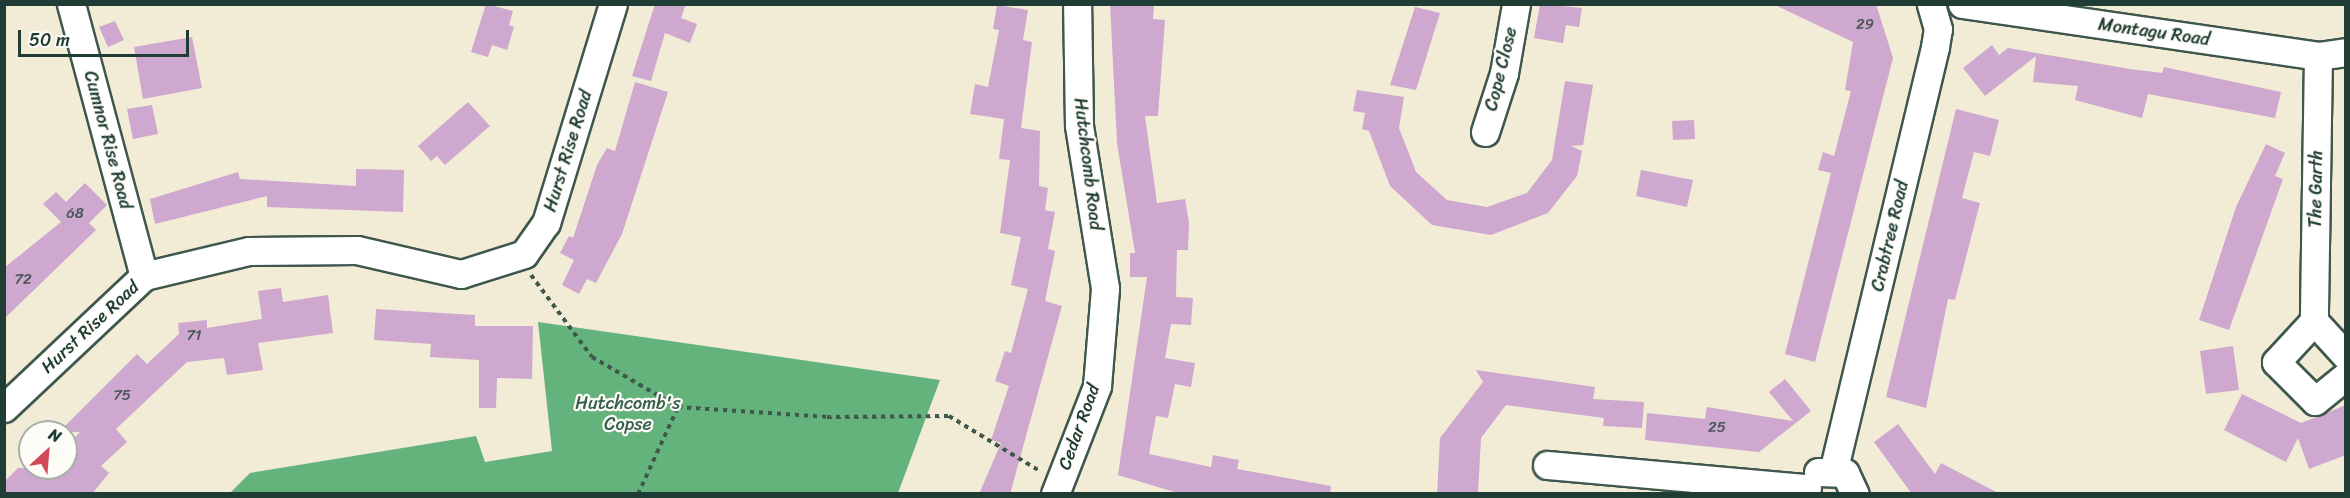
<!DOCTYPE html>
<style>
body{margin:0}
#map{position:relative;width:2350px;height:498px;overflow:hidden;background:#f2ecd6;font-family:Sriracha,sans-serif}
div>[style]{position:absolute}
.forest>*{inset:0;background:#64b27c}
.building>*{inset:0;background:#cea8cf}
.path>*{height:4px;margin-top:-2px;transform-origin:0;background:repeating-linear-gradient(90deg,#3f574c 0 4.5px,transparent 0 9px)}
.roads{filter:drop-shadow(2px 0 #3f574c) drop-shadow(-2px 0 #3f574c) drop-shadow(0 2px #3f574c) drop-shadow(0 -2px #3f574c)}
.minor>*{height:27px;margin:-13.5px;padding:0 13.5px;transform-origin:13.5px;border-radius:13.5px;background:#fff}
span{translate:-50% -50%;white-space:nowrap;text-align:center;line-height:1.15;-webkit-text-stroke:4.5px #fdfcf7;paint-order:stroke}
.number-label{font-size:15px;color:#4b585b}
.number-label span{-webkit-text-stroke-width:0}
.street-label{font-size:18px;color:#1f3d34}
.park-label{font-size:18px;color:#36624c}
.frame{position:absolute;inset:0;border:6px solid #1f3d34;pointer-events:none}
.north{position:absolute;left:18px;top:420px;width:60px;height:60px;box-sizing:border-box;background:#fdfcf7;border:2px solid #a4b0a9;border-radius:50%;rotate:26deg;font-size:16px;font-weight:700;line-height:24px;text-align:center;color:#1f3d34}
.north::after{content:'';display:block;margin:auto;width:21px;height:27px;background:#d1495b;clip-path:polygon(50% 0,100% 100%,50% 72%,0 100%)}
.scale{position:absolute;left:18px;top:30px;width:171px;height:27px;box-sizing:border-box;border:3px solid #1f3d34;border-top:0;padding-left:8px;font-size:18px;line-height:21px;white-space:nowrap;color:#1f3d34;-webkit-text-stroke:4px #fdfcf7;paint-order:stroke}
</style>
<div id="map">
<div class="forest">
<i style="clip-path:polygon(538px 322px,940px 380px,898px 493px,230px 493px,250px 473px,476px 436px,485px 462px,552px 451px)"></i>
</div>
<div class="building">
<i style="clip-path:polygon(486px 4px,513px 11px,509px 25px,514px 27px,507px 50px,492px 45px,488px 57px,471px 52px)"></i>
<i style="clip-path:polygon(655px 4px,686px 4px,681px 18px,697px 24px,690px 43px,665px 33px,651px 81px,632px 76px)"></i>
<i style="clip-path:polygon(1110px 4px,1154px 4px,1153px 19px,1165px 20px,1158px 116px,1145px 116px,1157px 203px,1185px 199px,1189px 223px,1188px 250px,1177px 250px,1176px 297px,1193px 298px,1191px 325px,1171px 324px,1165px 358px,1195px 363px,1191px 387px,1175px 384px,1168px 418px,1156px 416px,1149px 454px,1211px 467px,1213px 455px,1239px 460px,1237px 469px,1331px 486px,1330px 494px,1181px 494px,1118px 475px,1147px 277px,1130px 277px,1130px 253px,1135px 253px,1117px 143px)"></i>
<i style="clip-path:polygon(1540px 4px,1582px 8px,1579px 27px,1566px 25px,1563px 43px,1534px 38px)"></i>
<i style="clip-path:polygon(1773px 4px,1876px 4px,1893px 58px,1815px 362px,1785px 354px,1831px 173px,1818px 170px,1823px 152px,1834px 156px,1851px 91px,1845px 90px,1853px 42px)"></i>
<i style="clip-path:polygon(997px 5px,1028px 10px,1023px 40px,1032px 42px,1021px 128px,1040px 131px,1039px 186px,1048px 188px,1045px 210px,1055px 212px,1048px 249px,1055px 251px,1045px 301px,1062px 306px,1010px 494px,979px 494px,1001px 443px,991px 440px,1009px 386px,995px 381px,1005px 351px,1011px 353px,1028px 289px,1011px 285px,1021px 237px,1000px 233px,1010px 160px,999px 159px,1004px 119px,970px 114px,975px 84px,988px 87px,999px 30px,993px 29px)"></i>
<i style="clip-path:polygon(1415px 7px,1440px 13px,1416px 90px,1390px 85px)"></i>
<i style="clip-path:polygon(115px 21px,124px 40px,108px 47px,99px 27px)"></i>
<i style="clip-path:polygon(192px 37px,202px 88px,143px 99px,134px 47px)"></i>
<i style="clip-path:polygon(1992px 45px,1999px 55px,2008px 48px,2130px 69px,2162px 73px,2164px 67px,2281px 92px,2275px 118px,2148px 94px,2142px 118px,2075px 100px,2078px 86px,2033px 82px,2036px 56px,1985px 96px,1963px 68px)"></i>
<i style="clip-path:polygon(1565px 81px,1593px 85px,1583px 145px,1571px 146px,1582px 151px,1577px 176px,1548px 213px,1491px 235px,1432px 225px,1390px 186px,1369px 131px,1362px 129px,1365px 113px,1353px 111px,1357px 90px,1404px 97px,1399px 128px,1416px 172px,1447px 200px,1487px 207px,1527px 193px,1552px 160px)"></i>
<i style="clip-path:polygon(635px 82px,668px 92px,622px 234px,596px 283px,587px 279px,579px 294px,562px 285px,574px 260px,560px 253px,569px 236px,573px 238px,597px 165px,607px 148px,615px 151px)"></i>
<i style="clip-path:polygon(468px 102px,490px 126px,445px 165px,437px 156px,431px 161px,418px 146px)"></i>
<i style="clip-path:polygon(152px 105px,158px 134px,133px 139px,127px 109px)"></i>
<i style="clip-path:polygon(1956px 109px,1999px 120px,1990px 156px,1974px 152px,1962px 198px,1980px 203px,1955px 300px,1948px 299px,1926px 408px,1886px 397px)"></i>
<i style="clip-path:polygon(1694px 120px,1695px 139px,1673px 140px,1672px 121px)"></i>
<i style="clip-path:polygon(2266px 144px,2285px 153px,2275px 176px,2283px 179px,2229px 330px,2199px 320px,2236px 207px)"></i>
<i style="clip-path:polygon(356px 169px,404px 170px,403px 212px,267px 207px,267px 196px,155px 224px,150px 199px,238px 172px,240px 179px,356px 186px)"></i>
<i style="clip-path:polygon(1641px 170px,1693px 180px,1687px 207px,1636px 196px)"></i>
<i style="clip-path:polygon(85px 183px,107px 205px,89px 223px,96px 230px,4px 319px,4px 268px,61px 222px,43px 204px,56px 192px,66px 202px)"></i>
<i style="clip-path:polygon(281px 288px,283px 302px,328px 295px,333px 333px,258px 343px,263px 370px,227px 375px,224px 358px,187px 362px,116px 429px,127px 442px,101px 466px,109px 473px,92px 494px,4px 494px,4px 482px,18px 468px,66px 468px,66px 447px,80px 432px,59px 432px,137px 354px,147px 364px,179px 334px,178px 323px,207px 320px,207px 328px,262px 319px,258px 291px)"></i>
<i style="clip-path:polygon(376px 309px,475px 315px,475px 326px,533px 326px,532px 379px,497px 378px,496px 408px,479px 408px,479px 360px,430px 357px,431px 344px,374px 340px)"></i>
<i style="clip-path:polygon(2233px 346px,2239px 390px,2206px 394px,2200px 351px)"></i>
<i style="clip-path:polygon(1476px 370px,1595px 387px,1593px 399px,1644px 402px,1642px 428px,1603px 426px,1604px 418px,1506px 405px,1481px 438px,1478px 494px,1437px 494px,1440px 438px,1483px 382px)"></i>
<i style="clip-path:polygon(1785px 379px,1811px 411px,1759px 452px,1645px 440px,1647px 413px,1705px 419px,1707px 407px,1793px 421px,1769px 392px)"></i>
<i style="clip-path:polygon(2242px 394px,2301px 423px,2346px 405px,2346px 455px,2309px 469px,2298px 438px,2286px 462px,2224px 430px)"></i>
<i style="clip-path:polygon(1898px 424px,1935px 474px,1941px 463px,2000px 494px,1912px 494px,1874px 442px)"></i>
</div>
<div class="path">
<i style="left:531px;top:275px;width:102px;rotate:53.4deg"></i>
<i style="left:592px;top:357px;width:99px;rotate:30.2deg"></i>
<i style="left:678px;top:407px;width:149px;rotate:3.8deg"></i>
<i style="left:827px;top:417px;width:122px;rotate:-0.5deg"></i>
<i style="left:949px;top:416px;width:104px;rotate:31.2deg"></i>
<i style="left:638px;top:494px;width:96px;rotate:-65.3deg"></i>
</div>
<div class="roads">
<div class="minor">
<i style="left:71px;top:4px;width:282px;rotate:75deg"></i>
<i style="left:1962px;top:4px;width:360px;rotate:8.3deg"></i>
<i style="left:2318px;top:56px;width:28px;rotate:-8deg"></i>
<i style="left:2318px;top:56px;width:265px;rotate:90.9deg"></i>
<i style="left:2314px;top:321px;width:56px;rotate:132.8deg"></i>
<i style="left:2276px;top:362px;width:55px;rotate:45deg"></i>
<i style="left:2315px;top:401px;width:40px;rotate:-39deg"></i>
<i style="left:1485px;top:132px;width:62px;rotate:-72.1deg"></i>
<i style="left:1504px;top:73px;width:70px;rotate:-80.1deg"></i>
<i style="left:2314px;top:321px;width:47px;rotate:47.6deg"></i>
<i style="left:4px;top:408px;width:192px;rotate:-43.3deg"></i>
<i style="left:144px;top:276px;width:108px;rotate:-13.4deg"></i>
<i style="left:249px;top:251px;width:108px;rotate:-0.5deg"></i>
<i style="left:357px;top:250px;width:107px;rotate:13deg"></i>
<i style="left:461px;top:274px;width:66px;rotate:-17.6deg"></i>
<i style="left:524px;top:254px;width:38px;rotate:-55deg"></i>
<i style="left:546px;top:223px;width:229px;rotate:-73deg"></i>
<i style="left:1547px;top:465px;width:261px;rotate:5.1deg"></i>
<i style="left:1834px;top:468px;width:433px;rotate:-76.5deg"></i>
<i style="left:1935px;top:47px;width:18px;rotate:-81deg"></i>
<i style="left:1938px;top:29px;width:26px;rotate:-106deg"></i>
<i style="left:1818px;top:472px;width:27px;rotate:2deg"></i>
<i style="left:1845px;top:473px;width:23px;rotate:65deg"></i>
<i style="left:1055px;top:494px;width:116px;rotate:-68.7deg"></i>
<i style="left:1097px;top:386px;width:98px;rotate:-85.3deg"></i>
<i style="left:1105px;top:288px;width:165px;rotate:-99.1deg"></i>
<i style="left:1079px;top:125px;width:121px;rotate:-90.9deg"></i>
</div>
</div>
<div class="number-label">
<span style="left:1865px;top:25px">29</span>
<span style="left:75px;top:214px">68</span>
<span style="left:23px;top:280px">72</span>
<span style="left:194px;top:336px">71</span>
<span style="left:122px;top:396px">75</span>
<span style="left:1717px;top:428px">25</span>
</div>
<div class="street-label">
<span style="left:2154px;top:32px;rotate:8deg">Montagu Road</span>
<span style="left:1501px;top:69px;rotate:-76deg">Cope Close</span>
<span style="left:108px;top:140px;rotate:75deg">Cumnor Rise Road</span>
<span style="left:568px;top:151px;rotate:-73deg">Hurst Rise Road</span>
<span style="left:1088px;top:164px;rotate:83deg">Hutchcomb Road</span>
<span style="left:2316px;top:189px;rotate:-89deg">The Garth</span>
<span style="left:1890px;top:236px;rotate:-77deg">Crabtree Road</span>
<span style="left:90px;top:327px;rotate:-43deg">Hurst Rise Road</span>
<span style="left:1079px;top:427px;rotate:-70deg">Cedar Road</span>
</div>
<div class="park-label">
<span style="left:628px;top:414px">Hutchcomb's<br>Copse</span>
</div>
<div class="frame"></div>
<div class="north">N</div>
<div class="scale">50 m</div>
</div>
